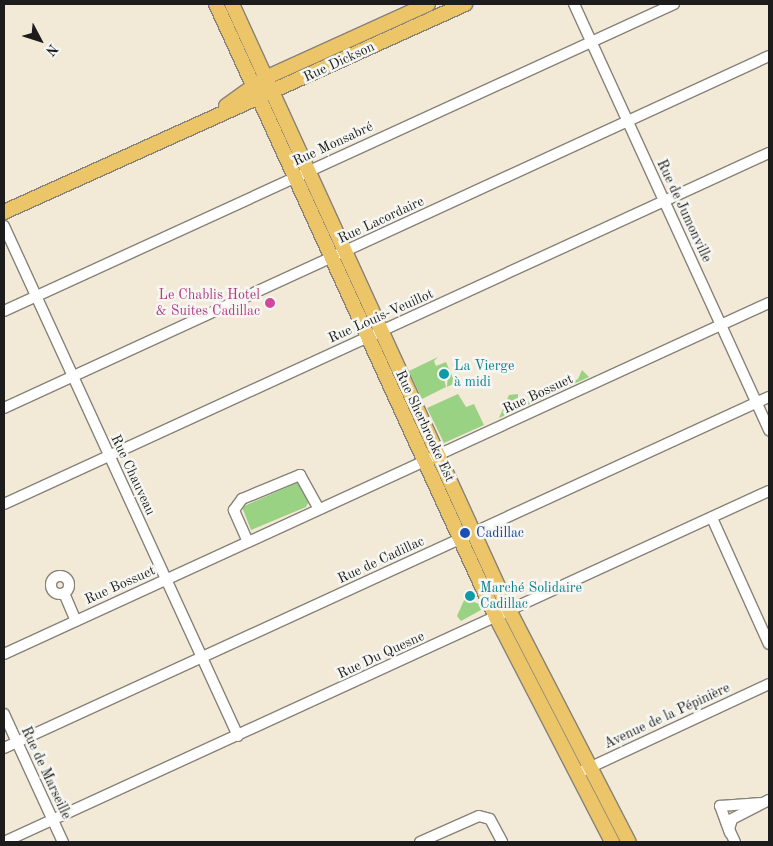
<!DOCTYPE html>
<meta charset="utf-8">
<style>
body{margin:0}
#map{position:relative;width:773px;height:846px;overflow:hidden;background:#f2e9d6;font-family:"Old Standard TT",serif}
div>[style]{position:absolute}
.green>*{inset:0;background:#9ad284}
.roads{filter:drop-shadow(1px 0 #878279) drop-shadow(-1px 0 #878279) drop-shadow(0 1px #878279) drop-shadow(0 -1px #878279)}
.minor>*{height:10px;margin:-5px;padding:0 5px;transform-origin:5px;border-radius:5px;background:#fff}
.minor>.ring{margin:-5px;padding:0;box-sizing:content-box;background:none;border:10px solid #fff;border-radius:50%}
.major>*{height:14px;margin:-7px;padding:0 7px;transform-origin:7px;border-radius:7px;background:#ecc569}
.dots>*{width:14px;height:14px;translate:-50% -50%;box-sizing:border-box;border:2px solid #f6f6f2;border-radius:50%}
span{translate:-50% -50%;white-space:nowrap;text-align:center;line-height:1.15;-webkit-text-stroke:5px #f6f6f2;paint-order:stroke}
.street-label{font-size:14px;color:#1c1c1c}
.hotel-label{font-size:14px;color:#b23c85}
.right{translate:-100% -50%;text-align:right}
.culture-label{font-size:14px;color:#0d838f}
.left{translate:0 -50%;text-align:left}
.transit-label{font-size:14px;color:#164399}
.frame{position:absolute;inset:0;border:5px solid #1c1c1c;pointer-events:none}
.north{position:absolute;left:15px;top:15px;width:50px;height:50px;-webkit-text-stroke:4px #f6f6f2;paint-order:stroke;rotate:130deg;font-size:14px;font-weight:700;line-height:20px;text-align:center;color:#1c1c1c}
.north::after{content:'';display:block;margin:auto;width:18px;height:22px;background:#1c1c1c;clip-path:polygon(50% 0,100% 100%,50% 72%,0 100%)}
</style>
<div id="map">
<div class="green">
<i style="clip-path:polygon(438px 357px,434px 361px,436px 366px,446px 362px,455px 383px,447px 387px,448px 373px,442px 371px,446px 387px,422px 399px,409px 371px)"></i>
<i style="clip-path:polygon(582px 370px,589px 377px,499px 418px,509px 395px,518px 394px,518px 406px,578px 379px)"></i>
<i style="clip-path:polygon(458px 394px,466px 407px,474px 404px,484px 425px,444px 443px,427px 408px)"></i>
<i style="clip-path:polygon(299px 482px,309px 501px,306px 507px,251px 530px,242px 507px)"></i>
<i style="clip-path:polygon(465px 598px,479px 604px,481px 610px,461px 621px,457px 616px)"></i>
</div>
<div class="roads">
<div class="minor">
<i style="left:574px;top:4px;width:469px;rotate:65.4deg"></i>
<i style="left:4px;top:226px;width:561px;rotate:65.35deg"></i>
<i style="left:4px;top:311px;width:737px;rotate:-24.62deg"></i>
<i style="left:4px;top:408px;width:842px;rotate:-24.71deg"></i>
<i style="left:4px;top:504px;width:842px;rotate:-24.65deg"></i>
<i style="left:712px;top:518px;width:138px;rotate:65.7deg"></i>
<i style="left:248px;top:542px;width:35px;rotate:-114deg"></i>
<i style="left:234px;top:510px;width:14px;rotate:-54deg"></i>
<i style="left:242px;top:499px;width:63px;rotate:-22.5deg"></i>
<i style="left:300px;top:475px;width:39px;rotate:61deg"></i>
<i class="ring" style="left:51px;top:576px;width:8px;height:8px"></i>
<i style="left:64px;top:593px;width:30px;rotate:67deg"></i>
<i style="left:4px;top:654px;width:842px;rotate:-24.65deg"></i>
<i style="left:4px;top:714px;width:141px;rotate:65.3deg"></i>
<i style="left:4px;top:748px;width:842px;rotate:-24.65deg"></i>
<i style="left:576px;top:774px;width:213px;rotate:-25deg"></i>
<i style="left:730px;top:833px;width:29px;rotate:-110deg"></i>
<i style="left:720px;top:806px;width:42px;rotate:-4.1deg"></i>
<i style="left:4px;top:842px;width:842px;rotate:-24.65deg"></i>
<i style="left:420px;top:842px;width:64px;rotate:-23.8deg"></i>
<i style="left:479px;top:816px;width:11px;rotate:15deg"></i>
<i style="left:490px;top:819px;width:26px;rotate:62deg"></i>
<i style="left:735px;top:842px;width:14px;rotate:-115deg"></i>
<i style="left:729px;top:829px;width:10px;rotate:-73deg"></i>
<i style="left:732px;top:819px;width:42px;rotate:-27.2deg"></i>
</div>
<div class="major">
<i style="left:216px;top:4px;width:674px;rotate:65.45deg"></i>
<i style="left:496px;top:617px;width:253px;rotate:62.7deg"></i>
<i style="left:232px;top:4px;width:666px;rotate:65.44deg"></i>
<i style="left:509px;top:610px;width:261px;rotate:62.7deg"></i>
<i style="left:226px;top:106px;width:48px;rotate:-35.7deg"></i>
<i style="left:265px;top:78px;width:179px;rotate:-24.4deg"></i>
<i style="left:4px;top:212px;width:506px;rotate:-24.28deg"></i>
</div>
</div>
<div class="dots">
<i style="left:270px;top:303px;background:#d1479c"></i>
<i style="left:444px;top:374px;background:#0f9aa8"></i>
<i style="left:465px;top:533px;background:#1a4fb4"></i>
<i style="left:470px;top:596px;background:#0f9aa8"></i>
</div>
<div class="street-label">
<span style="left:339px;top:62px;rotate:-25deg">Rue Dickson</span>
<span style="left:333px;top:144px;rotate:-25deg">Rue Monsabré</span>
<span style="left:684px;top:211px;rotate:65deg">Rue de Jumonville</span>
<span style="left:381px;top:220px;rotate:-25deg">Rue Lacordaire</span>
<span style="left:381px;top:316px;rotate:-24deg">Rue Louis-Veuillot</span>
<span style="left:538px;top:394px;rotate:-25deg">Rue Bossuet</span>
<span style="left:425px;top:426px;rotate:65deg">Rue Sherbrooke Est</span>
<span style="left:133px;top:475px;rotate:65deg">Rue Chauveau</span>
<span style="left:381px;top:560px;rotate:-25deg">Rue de Cadillac</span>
<span style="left:120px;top:585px;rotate:-24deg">Rue Bossuet</span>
<span style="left:381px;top:655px;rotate:-25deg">Rue Du Quesne</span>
<span style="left:667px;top:716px;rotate:-25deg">Avenue de la Pépinière</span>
<span style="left:46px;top:773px;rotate:65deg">Rue de Marseille</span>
</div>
<div class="hotel-label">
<span class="right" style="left:260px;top:303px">Le Chablis Hotel<br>&amp; Suites Cadillac</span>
</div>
<div class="culture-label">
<span class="left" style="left:454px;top:374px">La Vierge<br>à midi</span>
<span class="left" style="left:480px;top:596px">Marché Solidaire<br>Cadillac</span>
</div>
<div class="transit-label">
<span class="left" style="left:476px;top:533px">Cadillac</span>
</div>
<div class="frame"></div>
<div class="north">N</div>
</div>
